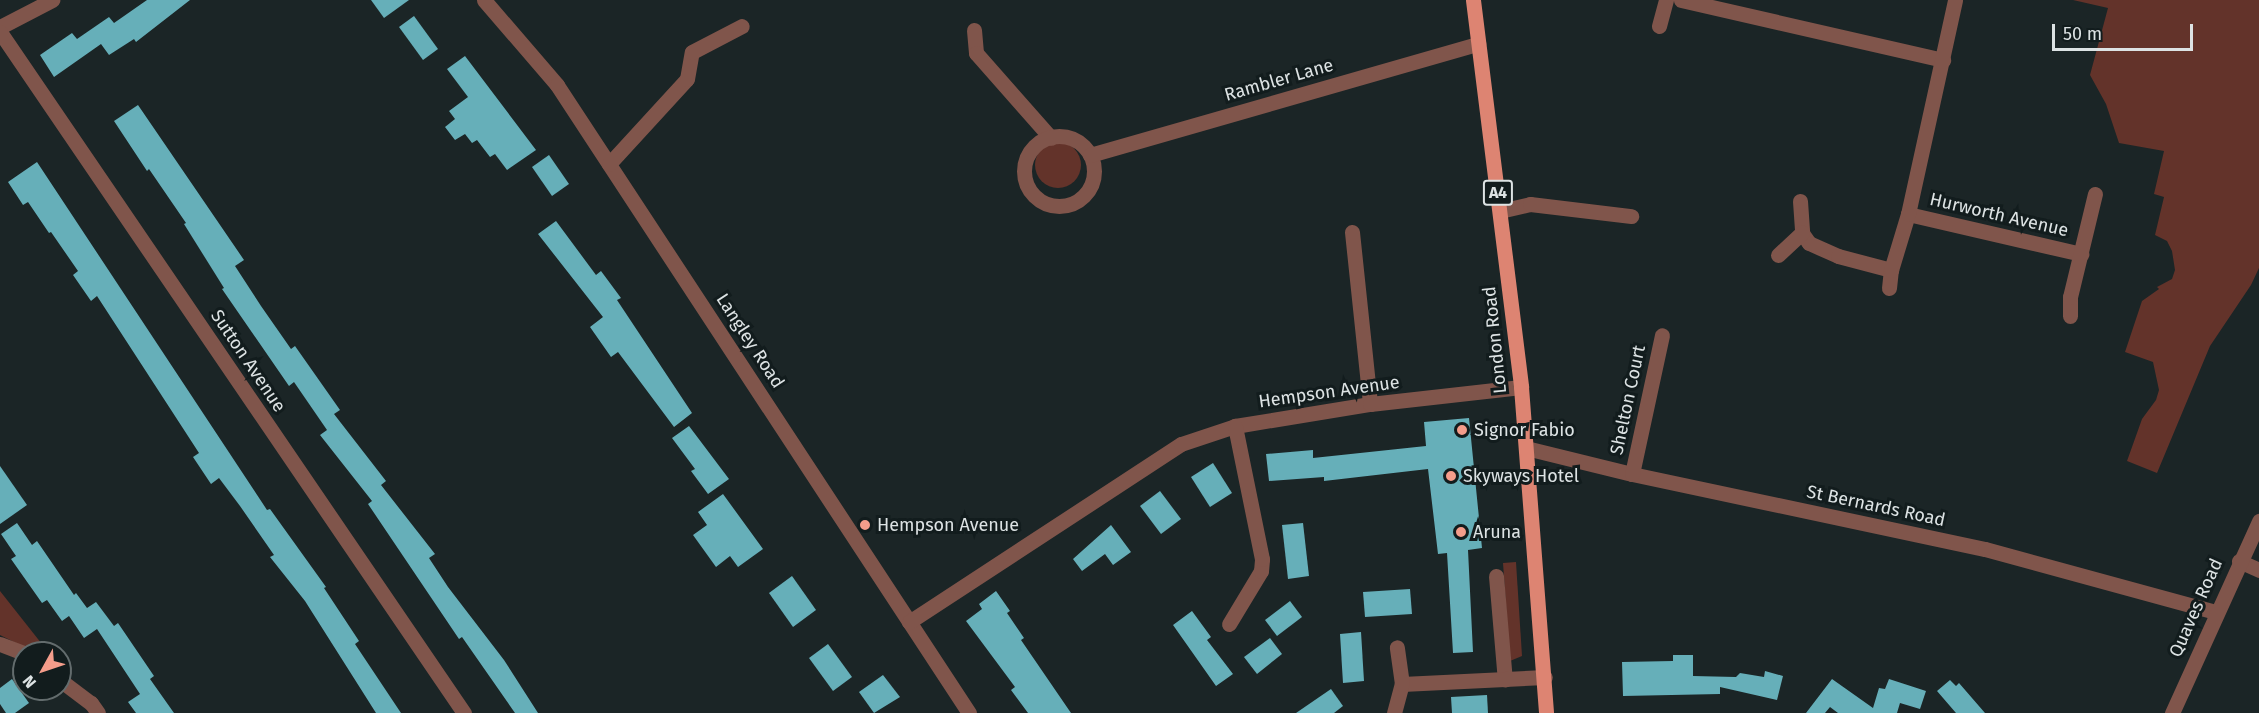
<!DOCTYPE html>
<style>
body{margin:0}
#map{position:relative;width:2259px;height:713px;overflow:hidden;background:#1b2526;font-family:"Fira Sans",sans-serif}
div>[style]{position:absolute}
.green>*{inset:0;background:#63332a}
.round{border-radius:50%}
.building>*{inset:0;background:#66afb9}
.minor>*{height:15px;margin:-7.5px;padding:0 7.5px;transform-origin:7.5px;border-radius:7.5px;background:#80554b}
.minor>.ring{margin:-7.5px;padding:0;box-sizing:content-box;background:none;border:15px solid #80554b;border-radius:50%}
.major>*{height:15px;margin:-7.5px;padding:0 7.5px;transform-origin:7.5px;border-radius:7.5px;background:#dd8472}
.dots>*{width:16px;height:16px;translate:-50% -50%;box-sizing:border-box;border:3px solid #121c1d;border-radius:50%}
span{translate:-50% -50%;white-space:nowrap;text-align:center;line-height:1.15;-webkit-text-stroke:6px #121c1d;paint-order:stroke}
.shield-label span{padding:2px 4px;background:#121c1d;border:2px solid;border-radius:4px;-webkit-text-stroke-width:0}
.shield-label{font-size:16px;color:#dde3e4;font-weight:700}
.street-label{font-size:18px;color:#dde3e4}
.poi-label{font-size:18px;color:#dde3e4}
.left{translate:0 -50%;text-align:left}
.north{position:absolute;left:12px;top:641px;width:60px;height:60px;box-sizing:border-box;background:#121c1d;border:2px solid #636c6d;border-radius:50%;rotate:230deg;font-size:16px;font-weight:700;line-height:24px;text-align:center;color:#dde3e4}
.north::after{content:'';display:block;margin:auto;width:21px;height:27px;background:#f49d8b;clip-path:polygon(50% 0,100% 100%,50% 72%,0 100%)}
.scale{position:absolute;left:2052px;top:24px;width:141px;height:27px;box-sizing:border-box;border:3px solid #dde3e4;border-top:0;padding-left:8px;font-size:18px;line-height:21px;white-space:nowrap;color:#dde3e4;-webkit-text-stroke:4px #121c1d;paint-order:stroke}
</style>
<div id="map">
<div class="green">
<i style="clip-path:polygon(2073px 0,2259px 0,2259px 268px,2251px 285px,2210px 346px,2157px 473px,2127px 461px,2142px 419px,2156px 400px,2159px 390px,2153px 362px,2125px 352px,2142px 301px,2159px 289px,2157px 287px,2172px 279px,2175px 270px,2172px 251px,2167px 241px,2155px 235px,2164px 197px,2154px 194px,2164px 151px,2119px 143px,2106px 104px,2090px 75px,2108px 8px)"></i>
<i class="round" style="left:1035px;top:142px;width:46px;height:46px"></i>
<i style="clip-path:polygon(1516px 562px,1522px 656px,1510px 661px,1503px 563px)"></i>
<i style="clip-path:polygon(0 591px,49px 653px,36px 653px,0 635px)"></i>
</div>
<div class="building">
<i style="clip-path:polygon(147px 0,190px 0,136px 42px,134px 39px,109px 55px,101px 44px,54px 77px,40px 55px,72px 33px,77px 39px,109px 17px,114px 23px)"></i>
<i style="clip-path:polygon(371px 0,409px 0,384px 18px)"></i>
<i style="clip-path:polygon(414px 16px,438px 49px,423px 60px,399px 27px)"></i>
<i style="clip-path:polygon(465px 56px,536px 150px,507px 170px,495px 154px,490px 157px,477px 140px,472px 143px,465px 134px,455px 140px,445px 127px,455px 119px,449px 111px,468px 97px,447px 69px)"></i>
<i style="clip-path:polygon(138px 105px,244px 260px,235px 266px,261px 306px,291px 349px,295px 346px,340px 410px,334px 414px,386px 481px,381px 485px,435px 554px,429px 558px,448px 587px,504px 660px,538px 713px,515px 713px,462px 637px,459px 639px,368px 504px,372px 501px,320px 435px,327px 430px,294px 382px,289px 386px,222px 289px,224px 288px,184px 224px,186px 223px,149px 169px,147px 171px,114px 121px)"></i>
<i style="clip-path:polygon(549px 155px,569px 184px,552px 196px,532px 167px)"></i>
<i style="clip-path:polygon(37px 162px,267px 510px,270px 509px,326px 587px,324px 588px,359px 641px,355px 644px,401px 713px,376px 713px,305px 601px,270px 557px,274px 555px,240px 506px,219px 478px,211px 484px,193px 457px,199px 453px,97px 296px,91px 301px,73px 275px,78px 271px,51px 232px,49px 233px,28px 202px,23px 205px,8px 182px)"></i>
<i style="clip-path:polygon(556px 221px,596px 275px,601px 271px,621px 298px,617px 300px,692px 413px,674px 427px,618px 352px,611px 357px,590px 327px,603px 317px,538px 234px)"></i>
<i style="clip-path:polygon(1469px 418px,1482px 548px,1468px 550px,1473px 652px,1453px 653px,1447px 553px,1438px 554px,1428px 469px,1324px 481px,1324px 477px,1269px 481px,1266px 454px,1313px 450px,1313px 458px,1426px 446px,1424px 422px)"></i>
<i style="clip-path:polygon(689px 426px,729px 479px,708px 494px,691px 471px,695px 469px,672px 438px)"></i>
<i style="clip-path:polygon(1213px 463px,1232px 493px,1210px 507px,1191px 477px)"></i>
<i style="clip-path:polygon(0 466px,27px 505px,0 524px)"></i>
<i style="clip-path:polygon(1160px 491px,1181px 519px,1161px 534px,1140px 506px)"></i>
<i style="clip-path:polygon(723px 494px,763px 549px,738px 567px,730px 556px,716px 567px,693px 535px,707px 525px,698px 512px)"></i>
<i style="clip-path:polygon(17px 523px,32px 545px,37px 541px,74px 595px,76px 593px,87px 608px,96px 602px,114px 626px,118px 623px,154px 676px,150px 679px,174px 713px,136px 713px,128px 702px,140px 694px,97px 629px,84px 638px,69px 616px,62px 621px,47px 600px,42px 603px,11px 559px,16px 556px,1px 534px)"></i>
<i style="clip-path:polygon(1303px 523px,1309px 576px,1288px 579px,1282px 525px)"></i>
<i style="clip-path:polygon(1111px 525px,1131px 552px,1113px 565px,1105px 554px,1082px 571px,1073px 559px)"></i>
<i style="clip-path:polygon(792px 576px,816px 610px,793px 627px,769px 593px)"></i>
<i style="clip-path:polygon(1410px 589px,1412px 614px,1365px 617px,1363px 592px)"></i>
<i style="clip-path:polygon(996px 591px,1010px 611px,1007px 613px,1024px 638px,1021px 640px,1071px 713px,1028px 713px,1011px 690px,1015px 687px,966px 621px,982px 609px,979px 604px)"></i>
<i style="clip-path:polygon(1290px 601px,1302px 617px,1277px 636px,1265px 620px)"></i>
<i style="clip-path:polygon(1192px 611px,1211px 637px,1207px 640px,1233px 674px,1216px 686px,1173px 625px)"></i>
<i style="clip-path:polygon(1361px 632px,1364px 681px,1343px 683px,1340px 634px)"></i>
<i style="clip-path:polygon(1270px 638px,1282px 654px,1257px 674px,1244px 657px)"></i>
<i style="clip-path:polygon(828px 644px,852px 677px,833px 691px,809px 658px)"></i>
<i style="clip-path:polygon(1673px 655px,1693px 655px,1693px 676px,1736px 677px,1740px 673px,1764px 677px,1765px 671px,1783px 676px,1777px 700px,1720px 687px,1720px 694px,1623px 696px,1622px 662px,1673px 661px)"></i>
<i style="clip-path:polygon(883px 675px,900px 697px,874px 713px,859px 692px)"></i>
<i style="clip-path:polygon(12px 679px,29px 703px,15px 713px,6px 713px,0 704px,0 688px)"></i>
<i style="clip-path:polygon(1832px 679px,1873px 708px,1879px 688px,1885px 689px,1889px 679px,1926px 691px,1920px 709px,1900px 703px,1897px 713px,1838px 713px,1830px 707px,1825px 713px,1806px 713px)"></i>
<i style="clip-path:polygon(1950px 680px,1956px 686px,1959px 683px,1985px 713px,1956px 713px,1937px 691px)"></i>
<i style="clip-path:polygon(1331px 689px,1343px 706px,1334px 713px,1296px 713px)"></i>
<i style="clip-path:polygon(1487px 695px,1488px 713px,1452px 713px,1451px 697px)"></i>
</div>
<div class="minor">
<i style="left:484px;top:0;width:112px;rotate:49.3deg"></i>
<i style="left:557px;top:85px;width:751px;rotate:56.73deg"></i>
<i style="left:1681px;top:0;width:269px;rotate:12.9deg"></i>
<i style="left:1659px;top:26px;width:27px;rotate:-75deg"></i>
<i style="left:0;top:27px;width:59px;rotate:-27.4deg"></i>
<i style="left:974px;top:30px;width:23px;rotate:85deg"></i>
<i style="left:976px;top:53px;width:113px;rotate:48.6deg"></i>
<i style="left:0;top:32px;width:824px;rotate:55.73deg"></i>
<i class="ring" style="left:1024px;top:136px;width:55px;height:55px"></i>
<i style="left:1090px;top:155px;width:404px;rotate:-16deg"></i>
<i style="left:609px;top:164px;width:115px;rotate:-47.5deg"></i>
<i style="left:687px;top:79px;width:27px;rotate:-80deg"></i>
<i style="left:692px;top:52px;width:56px;rotate:-27.5deg"></i>
<i style="left:1800px;top:201px;width:32px;rotate:86deg"></i>
<i style="left:1802px;top:233px;width:12px;rotate:55deg"></i>
<i style="left:1809px;top:243px;width:32px;rotate:24deg"></i>
<i style="left:1838px;top:256px;width:55px;rotate:14.8deg"></i>
<i style="left:1500px;top:211px;width:31px;rotate:-13deg"></i>
<i style="left:1530px;top:204px;width:102px;rotate:6.8deg"></i>
<i style="left:1908px;top:214px;width:178px;rotate:13deg"></i>
<i style="left:1352px;top:232px;width:173px;rotate:84deg"></i>
<i style="left:1778px;top:255px;width:33px;rotate:-43deg"></i>
<i style="left:1889px;top:288px;width:18px;rotate:-84deg"></i>
<i style="left:1891px;top:270px;width:59px;rotate:-73.1deg"></i>
<i style="left:1908px;top:214px;width:219px;rotate:-77.6deg"></i>
<i style="left:2070px;top:316px;width:19px;rotate:-90deg"></i>
<i style="left:2070px;top:297px;width:106px;rotate:-76.4deg"></i>
<i style="left:1526px;top:448px;width:109px;rotate:13.8deg"></i>
<i style="left:1632px;top:474px;width:361px;rotate:12deg"></i>
<i style="left:1985px;top:549px;width:239px;rotate:15.3deg"></i>
<i style="left:1632px;top:474px;width:142px;rotate:-77.8deg"></i>
<i style="left:2239px;top:561px;width:22px;rotate:24deg"></i>
<i style="left:1496px;top:576px;width:104px;rotate:85.1deg"></i>
<i style="left:909px;top:622px;width:325px;rotate:-33.2deg"></i>
<i style="left:1181px;top:444px;width:57px;rotate:-18.4deg"></i>
<i style="left:1235px;top:426px;width:137px;rotate:-9.3deg"></i>
<i style="left:1370px;top:404px;width:152px;rotate:-6.4deg"></i>
<i style="left:1229px;top:624px;width:62px;rotate:-58.9deg"></i>
<i style="left:1261px;top:571px;width:12px;rotate:-85deg"></i>
<i style="left:1262px;top:559px;width:136px;rotate:-101.5deg"></i>
<i style="left:0;top:644px;width:26px;rotate:21deg"></i>
<i style="left:60px;top:680px;width:39px;rotate:37deg"></i>
<i style="left:91px;top:703px;width:12px;rotate:55deg"></i>
<i style="left:1402px;top:684px;width:143px;rotate:-2.8deg"></i>
<i style="left:1394px;top:713px;width:30px;rotate:-75deg"></i>
<i style="left:1402px;top:684px;width:37px;rotate:-98deg"></i>
<i style="left:2172px;top:713px;width:211px;rotate:-65.6deg"></i>
</div>
<div class="major">
<i style="left:1473px;top:0;width:390px;rotate:82.9deg"></i>
<i style="left:1521px;top:387px;width:327px;rotate:85.6deg"></i>
</div>
<div class="dots">
<i style="left:1462px;top:430px;background:#f49d8b"></i>
<i style="left:1451px;top:476px;background:#f49d8b"></i>
<i style="left:865px;top:525px;background:#f49d8b"></i>
<i style="left:1461px;top:532px;background:#f49d8b"></i>
</div>
<div class="shield-label">
<span style="left:1498px;top:193px">A4</span>
</div>
<div class="street-label">
<span style="left:1279px;top:80px;rotate:-16deg">Rambler Lane</span>
<span style="left:1999px;top:215px;rotate:13deg">Hurworth Avenue</span>
<span style="left:1495px;top:340px;rotate:-96deg">London Road</span>
<span style="left:750px;top:341px;rotate:57deg">Langley Road</span>
<span style="left:248px;top:361px;rotate:56deg">Sutton Avenue</span>
<span style="left:1329px;top:392px;rotate:-8deg">Hempson Avenue</span>
<span style="left:1628px;top:400px;rotate:-78deg">Shelton Court</span>
<span style="left:1876px;top:506px;rotate:12deg">St Bernards Road</span>
<span style="left:2196px;top:608px;rotate:-66deg">Quaves Road</span>
</div>
<div class="poi-label">
<span class="left" style="left:1474px;top:430px">Signor Fabio</span>
<span class="left" style="left:1463px;top:476px">Skyways Hotel</span>
<span class="left" style="left:877px;top:525px">Hempson Avenue</span>
<span class="left" style="left:1473px;top:532px">Aruna</span>
</div>
<div class="north">N</div>
<div class="scale">50 m</div>
</div>
